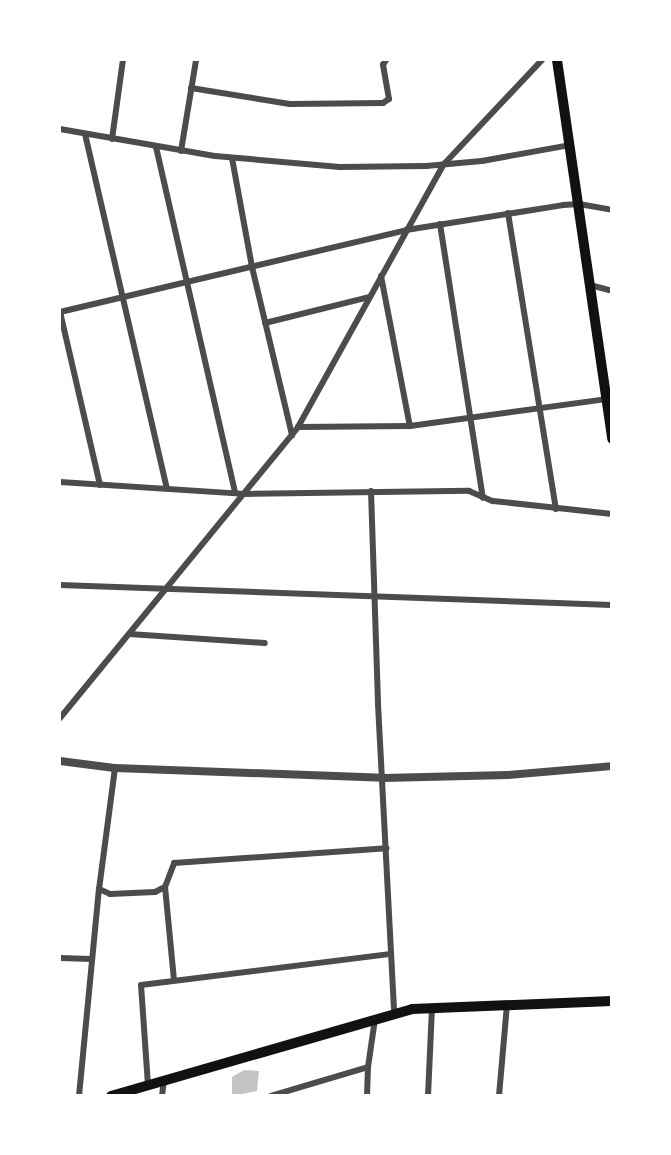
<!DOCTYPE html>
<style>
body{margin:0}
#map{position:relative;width:671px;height:1155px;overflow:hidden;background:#fff;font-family:"PT Serif",serif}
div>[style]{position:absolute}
.building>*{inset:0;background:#c4c4c4}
.minor>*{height:6px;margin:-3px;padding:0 3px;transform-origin:3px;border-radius:3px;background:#4c4c4c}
.tertiary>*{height:8px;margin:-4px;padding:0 4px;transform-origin:4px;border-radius:4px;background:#4c4c4c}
.secondary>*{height:10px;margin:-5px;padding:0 5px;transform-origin:5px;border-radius:5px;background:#111}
.trunk>*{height:10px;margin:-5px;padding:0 5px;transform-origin:5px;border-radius:5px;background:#111}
span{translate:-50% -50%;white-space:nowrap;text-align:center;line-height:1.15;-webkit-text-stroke:7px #fff;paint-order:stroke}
.frame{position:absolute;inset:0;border:61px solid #fff;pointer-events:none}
</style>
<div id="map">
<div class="building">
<i style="clip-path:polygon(244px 1070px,259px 1071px,257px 1091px,232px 1096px,232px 1077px)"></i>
</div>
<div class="minor">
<i style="left:191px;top:88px;width:100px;rotate:9.2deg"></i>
<i style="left:290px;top:104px;width:93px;rotate:-0.6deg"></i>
<i style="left:383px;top:103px;width:7px;rotate:-34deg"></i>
<i style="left:389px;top:99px;width:35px;rotate:-100deg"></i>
<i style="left:383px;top:65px;width:6px;rotate:-59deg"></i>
<i style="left:60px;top:129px;width:157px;rotate:9.9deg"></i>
<i style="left:215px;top:156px;width:125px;rotate:5deg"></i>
<i style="left:340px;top:167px;width:86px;rotate:-0.7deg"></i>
<i style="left:426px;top:166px;width:56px;rotate:-5.1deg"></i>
<i style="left:482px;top:161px;width:89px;rotate:-10.3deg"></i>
<i style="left:85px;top:134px;width:363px;rotate:77deg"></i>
<i style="left:112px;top:139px;width:80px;rotate:-82.1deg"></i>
<i style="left:156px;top:147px;width:354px;rotate:77.1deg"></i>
<i style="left:181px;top:151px;width:92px;rotate:-80.6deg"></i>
<i style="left:232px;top:158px;width:111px;rotate:79.6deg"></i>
<i style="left:252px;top:267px;width:173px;rotate:76.6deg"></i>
<i style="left:508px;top:213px;width:300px;rotate:80.8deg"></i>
<i style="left:440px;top:224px;width:277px;rotate:81.1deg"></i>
<i style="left:381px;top:276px;width:153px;rotate:79.1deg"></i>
<i style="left:590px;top:285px;width:23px;rotate:15deg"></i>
<i style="left:265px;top:323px;width:107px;rotate:-14deg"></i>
<i style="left:298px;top:427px;width:112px;rotate:-0.5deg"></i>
<i style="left:410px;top:426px;width:198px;rotate:-7.8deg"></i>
<i style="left:60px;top:482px;width:184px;rotate:3.7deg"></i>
<i style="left:244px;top:494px;width:225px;rotate:-0.8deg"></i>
<i style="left:469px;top:491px;width:26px;rotate:23deg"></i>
<i style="left:493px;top:501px;width:120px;rotate:6.2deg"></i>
<i style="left:100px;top:485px;width:178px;rotate:-103deg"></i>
<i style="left:60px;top:312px;width:356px;rotate:-13.3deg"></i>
<i style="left:406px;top:230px;width:159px;rotate:-9deg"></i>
<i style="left:563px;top:205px;width:16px;rotate:-4deg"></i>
<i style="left:579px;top:204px;width:34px;rotate:10deg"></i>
<i style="left:371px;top:491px;width:213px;rotate:88.1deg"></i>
<i style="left:378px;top:704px;width:309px;rotate:87deg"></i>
<i style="left:60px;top:585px;width:552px;rotate:2.08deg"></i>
<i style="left:129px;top:634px;width:136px;rotate:3.8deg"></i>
<i style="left:60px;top:718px;width:376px;rotate:-50.7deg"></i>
<i style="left:298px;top:427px;width:301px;rotate:-61deg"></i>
<i style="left:444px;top:164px;width:143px;rotate:-46.7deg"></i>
<i style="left:115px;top:768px;width:122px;rotate:97.5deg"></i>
<i style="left:99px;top:889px;width:12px;rotate:24deg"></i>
<i style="left:110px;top:894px;width:45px;rotate:-2.5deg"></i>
<i style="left:155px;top:892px;width:11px;rotate:-27deg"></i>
<i style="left:60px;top:958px;width:31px;rotate:2deg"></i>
<i style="left:174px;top:980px;width:93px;rotate:-95.5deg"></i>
<i style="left:165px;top:887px;width:26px;rotate:-69deg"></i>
<i style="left:174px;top:863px;width:213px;rotate:-4deg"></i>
<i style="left:368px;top:1067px;width:49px;rotate:-81.7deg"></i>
<i style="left:148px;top:1085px;width:100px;rotate:-94deg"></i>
<i style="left:141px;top:985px;width:252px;rotate:-7.1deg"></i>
<i style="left:79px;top:1096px;width:208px;rotate:-84.5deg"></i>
<i style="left:162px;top:1096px;width:16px;rotate:-83deg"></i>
<i style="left:271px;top:1096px;width:101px;rotate:-16.6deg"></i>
<i style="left:368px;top:1067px;width:29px;rotate:92deg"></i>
<i style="left:428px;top:1096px;width:88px;rotate:-87.4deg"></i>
<i style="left:499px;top:1096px;width:92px;rotate:-85deg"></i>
</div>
<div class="tertiary">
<i style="left:60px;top:761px;width:55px;rotate:7.3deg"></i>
<i style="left:115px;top:768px;width:268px;rotate:2.1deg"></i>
<i style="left:383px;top:778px;width:125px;rotate:-1.4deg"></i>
<i style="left:508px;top:775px;width:104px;rotate:-4.9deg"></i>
</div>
<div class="secondary">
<i style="left:111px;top:1096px;width:313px;rotate:-16.1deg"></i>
<i style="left:412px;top:1009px;width:200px;rotate:-2.3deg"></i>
</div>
<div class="trunk">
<i style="left:557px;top:60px;width:383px;rotate:81.7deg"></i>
</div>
<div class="frame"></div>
</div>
